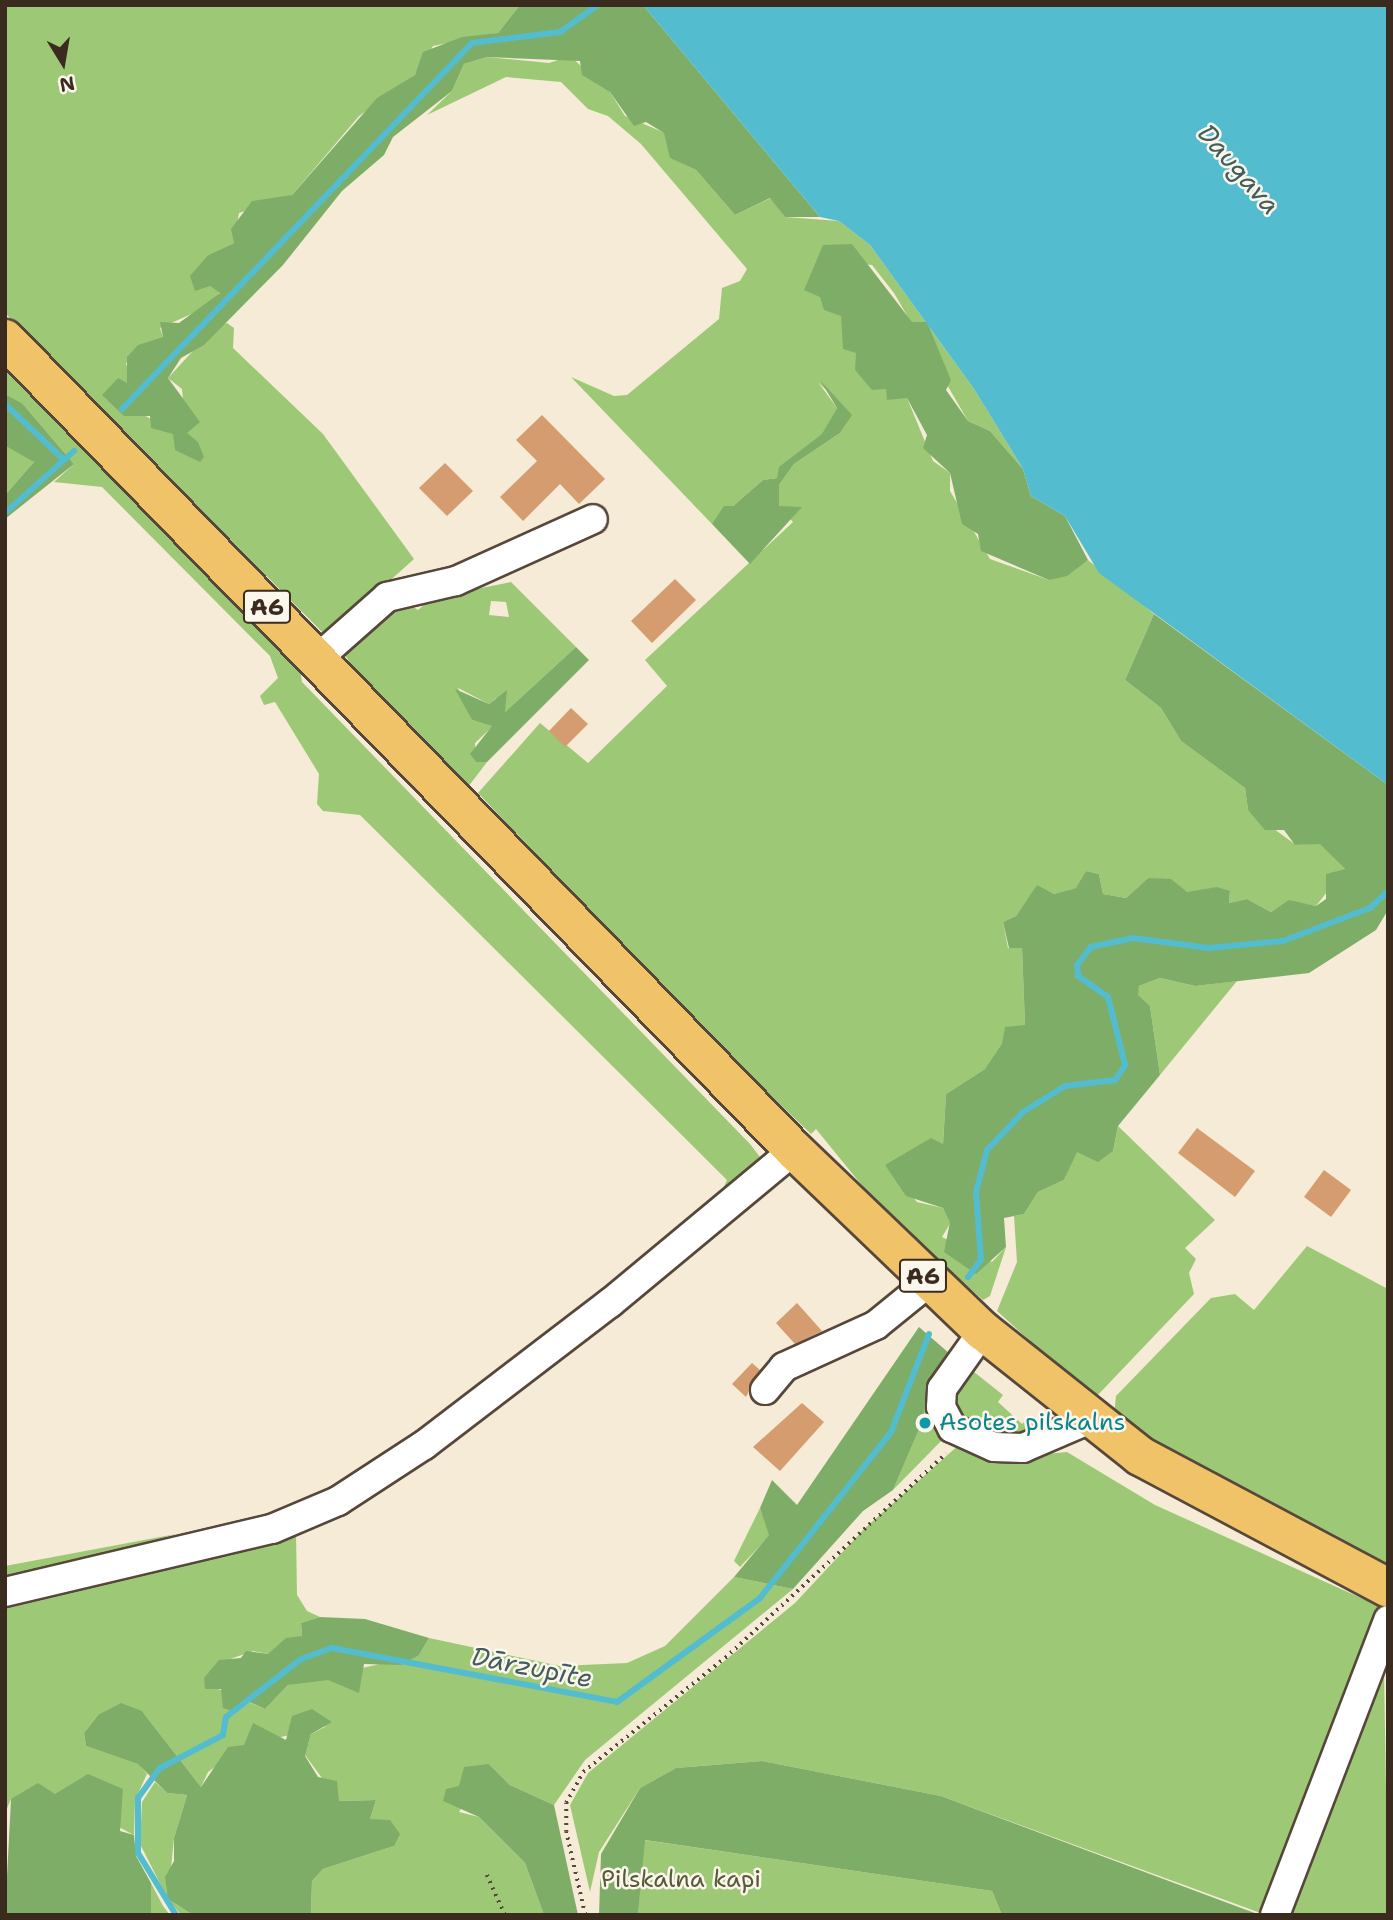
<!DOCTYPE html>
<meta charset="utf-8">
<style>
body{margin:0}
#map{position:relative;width:1393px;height:1920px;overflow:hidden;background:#f5ebd6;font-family:"Shantell Sans",sans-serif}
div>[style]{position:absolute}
.green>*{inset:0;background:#9dc976}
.forest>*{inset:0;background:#7ead67}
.water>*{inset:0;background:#53bdcf}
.stream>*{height:6px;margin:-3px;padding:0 3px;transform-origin:3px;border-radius:3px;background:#53bdcf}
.building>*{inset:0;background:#d49c6f}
.path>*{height:3.5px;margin-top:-1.75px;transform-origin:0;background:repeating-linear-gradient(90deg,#57473a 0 2px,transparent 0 7px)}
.roads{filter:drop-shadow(2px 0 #57473a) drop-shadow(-2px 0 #57473a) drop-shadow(0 2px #57473a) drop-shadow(0 -2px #57473a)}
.minor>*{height:28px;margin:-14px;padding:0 14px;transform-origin:14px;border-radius:14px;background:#fff}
.highway>*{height:38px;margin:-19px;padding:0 19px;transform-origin:19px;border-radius:19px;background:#f0c369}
.dots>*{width:19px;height:19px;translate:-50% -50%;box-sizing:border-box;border:4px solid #fbf7ec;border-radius:50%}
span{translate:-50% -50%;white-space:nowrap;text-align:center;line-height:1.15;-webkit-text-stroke:5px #fbf7ec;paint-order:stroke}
.shield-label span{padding:2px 5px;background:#fbf7ec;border:2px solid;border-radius:5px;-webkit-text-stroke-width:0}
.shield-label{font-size:23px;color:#3b2a1e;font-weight:700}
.culture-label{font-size:24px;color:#0d838f}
.left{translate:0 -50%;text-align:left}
.park-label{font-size:24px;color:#585a38}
.water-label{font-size:26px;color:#435d5c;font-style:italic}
.frame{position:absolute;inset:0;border:7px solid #3b2a1e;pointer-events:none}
.north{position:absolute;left:28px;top:28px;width:70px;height:70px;-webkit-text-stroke:5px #fbf7ec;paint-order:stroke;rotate:169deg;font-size:19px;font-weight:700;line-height:28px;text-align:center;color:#3b2a1e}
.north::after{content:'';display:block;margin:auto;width:24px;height:32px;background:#3b2a1e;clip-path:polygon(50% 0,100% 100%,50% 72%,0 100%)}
</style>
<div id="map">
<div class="green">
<i style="clip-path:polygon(5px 5px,520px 5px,498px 33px,433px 46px,415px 75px,359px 116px,292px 195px,239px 213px,234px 243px,208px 255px,210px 286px,220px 292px,207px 307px,160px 328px,163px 337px,126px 363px,139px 412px,174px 433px,186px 433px,182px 389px,168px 378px,215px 327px,227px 323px,234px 328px,233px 348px,323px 434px,414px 559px,327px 637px,5px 313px)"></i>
<i style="clip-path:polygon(570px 56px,610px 92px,625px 116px,665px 133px,671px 158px,696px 170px,735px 215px,771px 198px,785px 217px,839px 221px,870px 245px,974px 389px,1023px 469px,990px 431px,968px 421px,894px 293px,872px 265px,862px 264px,852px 244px,820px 264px,820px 297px,841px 316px,856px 353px,886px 388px,907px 398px,933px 461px,950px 473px,950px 491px,990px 559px,1049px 580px,1088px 560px,1154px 614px,1125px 680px,1161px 708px,1181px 741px,1245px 788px,1248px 810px,1296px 845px,1320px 843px,1345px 869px,1316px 906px,1289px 901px,1271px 912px,1247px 899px,1229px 903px,1230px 891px,1187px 892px,1148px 878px,1126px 898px,1103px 894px,1099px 874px,1086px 871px,1077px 888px,1054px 894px,1037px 886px,1016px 916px,1003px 922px,1008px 948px,1022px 948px,1025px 1025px,985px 1069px,946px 1094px,943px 1144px,885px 1165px,917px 1202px,943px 1208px,951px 1222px,942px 1237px,992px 1262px,1006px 1247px,990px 1296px,983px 1300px,886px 1215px,816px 1129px,811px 1134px,713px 1040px,478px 793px,540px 723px,588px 763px,667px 686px,645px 660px,793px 522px,779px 506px,779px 485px,794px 464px,840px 433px,851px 415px,818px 382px,837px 408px,823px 434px,777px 478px,763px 480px,712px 524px,571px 377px,614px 396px,627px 395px,719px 319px,722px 288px,740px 281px,747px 269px,641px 144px,608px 116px,588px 109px,561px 82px,506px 77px,427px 115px,452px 91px,464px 64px,487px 57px,549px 63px)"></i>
<i style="clip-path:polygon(5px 361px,299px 661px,302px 682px,750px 1144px,760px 1157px,755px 1170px,718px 1199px,727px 1180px,360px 815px,323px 811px,317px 804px,319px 774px,275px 702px,264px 705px,260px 696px,278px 678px,270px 656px,102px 487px,54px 482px,74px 464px,22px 403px,5px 394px)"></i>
<i style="clip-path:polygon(5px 432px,34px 462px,5px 495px)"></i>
<i style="clip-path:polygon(evenodd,511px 582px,576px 647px,505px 712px,496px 698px,489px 704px,458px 688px,472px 720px,493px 726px,475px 743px,476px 762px,487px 762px,468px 787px,359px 677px,343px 652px,352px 634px,406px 602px,418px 610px,432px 598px,511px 582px,491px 601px,506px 602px,509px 617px,489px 615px,491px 601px)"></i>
<i style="clip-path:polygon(1160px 978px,1195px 986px,1237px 981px,1160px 1075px,1150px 1006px,1137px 995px,1139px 986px)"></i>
<i style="clip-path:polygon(1118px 1126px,1215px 1220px,1185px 1248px,1196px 1259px,1189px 1273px,1194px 1294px,1094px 1399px,997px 1311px,1017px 1262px,1014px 1216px,1024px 1214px,1038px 1192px,1064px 1180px,1076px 1152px,1113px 1151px)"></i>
<i style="clip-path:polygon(1307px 1246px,1388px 1289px,1388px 1569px,1172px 1455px,1114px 1415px,1116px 1396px,1211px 1298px,1235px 1294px,1254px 1310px)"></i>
<i style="clip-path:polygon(969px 1368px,1003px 1395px,998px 1402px,1022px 1424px,1028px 1418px,1040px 1430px,1020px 1441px,955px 1419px,949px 1388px)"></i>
<i style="clip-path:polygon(936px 1375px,946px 1436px,893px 1490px,924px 1418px)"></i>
<i style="clip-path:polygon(960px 1444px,1017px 1457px,1067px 1452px,1155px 1505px,1381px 1607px,1266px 1915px,941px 1796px,762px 1761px,676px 1768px,640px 1788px,599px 1852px,590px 1892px,570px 1805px,588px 1773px,795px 1603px,864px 1529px)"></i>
<i style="clip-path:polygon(760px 1508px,770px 1535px,740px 1567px,734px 1561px)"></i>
<i style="clip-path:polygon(296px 1533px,297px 1595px,307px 1611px,320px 1617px,301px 1623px,302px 1636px,268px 1654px,253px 1651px,216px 1664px,214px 1672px,216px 1688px,265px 1709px,288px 1685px,419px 1655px,429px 1638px,560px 1666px,627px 1663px,665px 1646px,734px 1577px,793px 1589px,585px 1760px,554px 1805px,510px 1785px,489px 1764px,459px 1812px,479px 1817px,525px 1863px,544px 1915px,311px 1915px,312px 1881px,323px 1869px,394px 1846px,370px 1819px,376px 1800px,339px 1801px,305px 1755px,311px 1734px,327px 1726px,244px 1746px,208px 1772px,201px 1787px,142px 1711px,98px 1715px,84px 1733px,86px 1746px,139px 1764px,147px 1774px,135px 1800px,134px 1835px,55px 1794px,11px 1799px,5px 1813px,5px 1598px)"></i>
<i style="clip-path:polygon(176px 1534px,118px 1551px,5px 1578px,5px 1566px)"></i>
<i style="clip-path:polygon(1384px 1668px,1388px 1915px,1281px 1915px)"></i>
<i style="clip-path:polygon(155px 1782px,167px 1793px,187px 1795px,174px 1838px,168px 1899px,193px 1915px,181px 1915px,168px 1899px,140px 1844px,142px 1802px)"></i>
<i style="clip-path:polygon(644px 1840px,992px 1891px,1002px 1915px,638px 1915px)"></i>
<i style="clip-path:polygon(151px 1883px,163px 1906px,170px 1915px,151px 1915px)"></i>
</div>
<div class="forest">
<i style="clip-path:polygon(520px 5px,643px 5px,820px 217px,785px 217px,770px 198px,735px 215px,696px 170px,670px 158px,664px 133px,646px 122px,634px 126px,610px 92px,582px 75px,580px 61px,487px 57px,464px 64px,452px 91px,393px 137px,384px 155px,342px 191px,283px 265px,204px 345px,181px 358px,168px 378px,200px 422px,187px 433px,198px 442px,204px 457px,200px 462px,175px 450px,173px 434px,151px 428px,150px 416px,124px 416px,102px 395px,118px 378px,127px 383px,127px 357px,138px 345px,163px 337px,160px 322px,179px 323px,220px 293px,210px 286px,195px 291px,190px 276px,208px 255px,234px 243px,231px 229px,252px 201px,292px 195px,377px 98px,415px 75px,423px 52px,462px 37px,498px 33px)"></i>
<i style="clip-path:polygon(852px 244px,912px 322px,927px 322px,951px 380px,946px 390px,968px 421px,990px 431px,1023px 469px,1031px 496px,1065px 516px,1088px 560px,1067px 576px,1049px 580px,981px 551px,978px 534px,962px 524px,950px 473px,923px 448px,927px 435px,907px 398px,887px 400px,886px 389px,872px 390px,855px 370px,856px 353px,843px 349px,841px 316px,824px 310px,820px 297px,804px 290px,823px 245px)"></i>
<i style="clip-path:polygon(820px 380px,852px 415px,840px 433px,794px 464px,779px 485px,779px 506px,802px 507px,750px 564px,712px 524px,724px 506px,733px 506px,763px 480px,777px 478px,779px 467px,822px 434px,837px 408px)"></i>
<i style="clip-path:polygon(5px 394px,22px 403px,74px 464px,5px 519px,5px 495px,34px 462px,6px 446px)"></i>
<i style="clip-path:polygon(1154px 614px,1388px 785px,1388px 910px,1376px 930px,1309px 973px,1195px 986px,1160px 978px,1139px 986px,1138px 995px,1150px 1006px,1160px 1075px,1118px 1126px,1113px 1151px,1098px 1162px,1077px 1152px,1064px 1180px,1038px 1192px,1024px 1214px,1004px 1218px,1006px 1247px,976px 1274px,944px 1252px,950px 1222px,943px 1208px,906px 1196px,885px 1165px,931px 1138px,943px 1144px,946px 1094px,985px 1069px,1002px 1044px,1005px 1027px,1025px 1025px,1022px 948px,1009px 948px,1003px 922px,1016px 916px,1037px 885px,1054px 894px,1076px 888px,1086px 871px,1099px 874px,1103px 894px,1126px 898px,1148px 878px,1171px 879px,1187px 892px,1217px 887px,1230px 891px,1229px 903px,1247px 899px,1271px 912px,1289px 900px,1316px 906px,1326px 899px,1326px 874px,1345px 869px,1320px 844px,1295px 845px,1284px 830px,1265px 830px,1248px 810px,1245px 788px,1181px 741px,1161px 708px,1125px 680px)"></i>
<i style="clip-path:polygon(576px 647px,589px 660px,487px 762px,476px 762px,470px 754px,492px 726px,472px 720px,455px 689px,489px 704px,507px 690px,505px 712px)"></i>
<i style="clip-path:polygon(919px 1327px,950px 1354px,949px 1362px,927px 1390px,924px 1418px,893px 1490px,863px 1511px,793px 1589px,734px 1577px,769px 1535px,760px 1508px,772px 1480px,797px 1505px)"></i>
<i style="clip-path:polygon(320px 1617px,365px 1619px,429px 1638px,419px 1655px,401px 1665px,364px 1664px,359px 1693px,328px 1680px,288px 1685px,265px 1709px,247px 1701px,232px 1711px,223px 1708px,221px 1689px,205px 1689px,204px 1678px,219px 1660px,241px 1658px,246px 1651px,268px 1654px,286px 1638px,302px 1636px,301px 1623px)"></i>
<i style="clip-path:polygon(121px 1703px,142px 1711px,201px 1787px,228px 1747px,244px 1745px,253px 1723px,286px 1740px,292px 1716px,312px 1709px,332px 1722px,311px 1734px,305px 1756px,318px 1777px,337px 1781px,339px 1801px,376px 1800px,370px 1819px,390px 1820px,400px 1834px,394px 1846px,323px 1869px,312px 1881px,311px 1915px,193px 1915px,168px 1899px,165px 1877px,174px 1861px,174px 1838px,187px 1795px,167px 1793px,138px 1764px,86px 1746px,84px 1733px,98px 1715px)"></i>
<i style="clip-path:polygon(762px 1761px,941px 1796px,1260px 1915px,1002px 1915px,992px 1891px,645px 1840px,638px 1915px,599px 1915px,601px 1854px,640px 1788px,676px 1768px)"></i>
<i style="clip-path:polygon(489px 1764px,510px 1785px,554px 1805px,578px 1915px,544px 1915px,525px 1863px,479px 1817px,443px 1801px,446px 1789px,459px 1786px,464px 1767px)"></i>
<i style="clip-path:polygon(88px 1774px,123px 1789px,120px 1831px,134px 1835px,136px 1856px,151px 1883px,151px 1915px,5px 1915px,11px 1799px,38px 1783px,55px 1794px)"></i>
</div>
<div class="water">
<i style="clip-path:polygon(643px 5px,1388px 5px,1388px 785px,1099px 573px,1065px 516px,1031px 496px,1023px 469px,974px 389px,870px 245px,839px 221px,820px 217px)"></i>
</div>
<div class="stream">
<i style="left:5px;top:404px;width:81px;rotate:43.5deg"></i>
<i style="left:122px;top:409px;width:506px;rotate:-46.28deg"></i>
<i style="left:472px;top:43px;width:89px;rotate:-7.1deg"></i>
<i style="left:560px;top:32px;width:47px;rotate:-35.4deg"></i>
<i style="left:5px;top:513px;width:93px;rotate:-41.9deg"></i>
<i style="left:968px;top:1277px;width:21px;rotate:-53deg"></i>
<i style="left:981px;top:1260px;width:68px;rotate:-94.2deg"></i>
<i style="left:976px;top:1192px;width:43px;rotate:-75.3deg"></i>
<i style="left:987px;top:1150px;width:52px;rotate:-46.5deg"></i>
<i style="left:1023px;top:1112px;width:49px;rotate:-31.8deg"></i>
<i style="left:1065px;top:1086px;width:50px;rotate:-6.8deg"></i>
<i style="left:1115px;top:1080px;width:18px;rotate:-56deg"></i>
<i style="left:1125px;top:1065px;width:70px;rotate:-104deg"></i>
<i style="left:1108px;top:997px;width:37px;rotate:-145deg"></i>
<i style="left:1078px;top:976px;width:11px;rotate:-95deg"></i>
<i style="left:1077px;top:965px;width:23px;rotate:-52deg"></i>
<i style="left:1091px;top:947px;width:43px;rotate:-12.1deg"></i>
<i style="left:1133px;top:938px;width:77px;rotate:7.5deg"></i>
<i style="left:1209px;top:948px;width:74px;rotate:-5.4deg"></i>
<i style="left:1283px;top:941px;width:93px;rotate:-20.8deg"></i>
<i style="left:1370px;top:908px;width:25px;rotate:-43deg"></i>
<i style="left:176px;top:1915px;width:73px;rotate:-121.5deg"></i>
<i style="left:138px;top:1853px;width:55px;rotate:-90deg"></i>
<i style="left:138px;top:1798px;width:37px;rotate:-54deg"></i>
<i style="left:160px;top:1768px;width:71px;rotate:-27.6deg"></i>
<i style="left:223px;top:1735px;width:18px;rotate:-81deg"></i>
<i style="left:226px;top:1717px;width:95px;rotate:-37.7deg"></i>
<i style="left:301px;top:1659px;width:33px;rotate:-20deg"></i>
<i style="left:332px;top:1648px;width:290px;rotate:10.7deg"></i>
<i style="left:617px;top:1702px;width:177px;rotate:-36deg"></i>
<i style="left:760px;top:1598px;width:211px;rotate:-51.7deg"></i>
<i style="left:891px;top:1432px;width:105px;rotate:-68.8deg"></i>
</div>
<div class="building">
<i style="clip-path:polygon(542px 415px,605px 479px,579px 504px,560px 484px,523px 521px,500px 497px,537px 461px,516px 440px)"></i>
<i style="clip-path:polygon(445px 463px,473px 491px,447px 516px,419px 488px)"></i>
<i style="clip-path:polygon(675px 579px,696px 600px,652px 643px,631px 621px)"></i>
<i style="clip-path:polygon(571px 708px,588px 724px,565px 747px,549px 731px)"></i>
<i style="clip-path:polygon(1197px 1128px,1255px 1171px,1235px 1197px,1178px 1153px)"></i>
<i style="clip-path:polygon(1324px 1170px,1351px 1190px,1331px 1217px,1304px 1197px)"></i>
<i style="clip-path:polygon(797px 1303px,822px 1331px,795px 1344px,776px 1323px)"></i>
<i style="clip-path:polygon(752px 1363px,760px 1370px,746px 1397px,732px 1384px)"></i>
<i style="clip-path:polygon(802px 1403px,824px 1422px,780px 1471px,753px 1447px)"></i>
</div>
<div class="path">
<i style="left:487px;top:1875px;width:44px;rotate:65.8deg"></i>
<i style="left:585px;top:1915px;width:85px;rotate:-102.9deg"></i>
<i style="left:566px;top:1832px;width:29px;rotate:-90deg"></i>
<i style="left:566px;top:1803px;width:35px;rotate:-61deg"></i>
<i style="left:583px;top:1772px;width:182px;rotate:-38.8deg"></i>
<i style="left:725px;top:1658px;width:301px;rotate:-42.8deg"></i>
</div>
<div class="roads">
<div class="minor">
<i style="left:317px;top:659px;width:94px;rotate:-41.5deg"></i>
<i style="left:387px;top:597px;width:71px;rotate:-13.1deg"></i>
<i style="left:456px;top:581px;width:150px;rotate:-24.3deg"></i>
<i style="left:983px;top:1331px;width:71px;rotate:125.3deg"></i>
<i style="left:942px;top:1389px;width:18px;rotate:93deg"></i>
<i style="left:941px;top:1407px;width:24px;rotate:62deg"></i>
<i style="left:952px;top:1428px;width:46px;rotate:24.3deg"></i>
<i style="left:994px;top:1447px;width:29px;rotate:2deg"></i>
<i style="left:1023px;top:1448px;width:71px;rotate:-23.3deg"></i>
<i style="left:765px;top:1390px;width:30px;rotate:-50deg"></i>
<i style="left:784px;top:1367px;width:101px;rotate:-24.5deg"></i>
<i style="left:876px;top:1325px;width:68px;rotate:-39.1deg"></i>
<i style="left:5px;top:1592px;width:274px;rotate:-13.3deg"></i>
<i style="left:272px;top:1529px;width:72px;rotate:-23deg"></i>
<i style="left:338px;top:1501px;width:103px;rotate:-33.1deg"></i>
<i style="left:424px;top:1445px;width:234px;rotate:-37.4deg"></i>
<i style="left:610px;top:1303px;width:239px;rotate:-39.7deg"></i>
<i style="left:1275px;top:1915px;width:316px;rotate:-69deg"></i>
</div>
<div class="highway">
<i style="left:5px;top:339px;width:1131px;rotate:45.79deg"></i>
<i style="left:794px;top:1150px;width:262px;rotate:43.8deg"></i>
<i style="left:983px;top:1331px;width:201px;rotate:38.5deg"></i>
<i style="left:1140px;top:1456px;width:281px;rotate:28deg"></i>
</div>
</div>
<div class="dots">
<i style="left:925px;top:1423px;background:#0f9aa8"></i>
</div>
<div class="shield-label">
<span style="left:267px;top:607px">A6</span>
<span style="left:923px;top:1276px">A6</span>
</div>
<div class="culture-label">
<span class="left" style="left:939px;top:1423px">Asotes pilskalns</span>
</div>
<div class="park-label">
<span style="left:681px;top:1880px">Pilskalna kapi</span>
</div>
<div class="water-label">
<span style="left:1239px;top:169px;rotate:49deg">Daugava</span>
<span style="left:532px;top:1667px;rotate:11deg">Dārzupīte</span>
</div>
<div class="frame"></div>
<div class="north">N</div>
</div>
